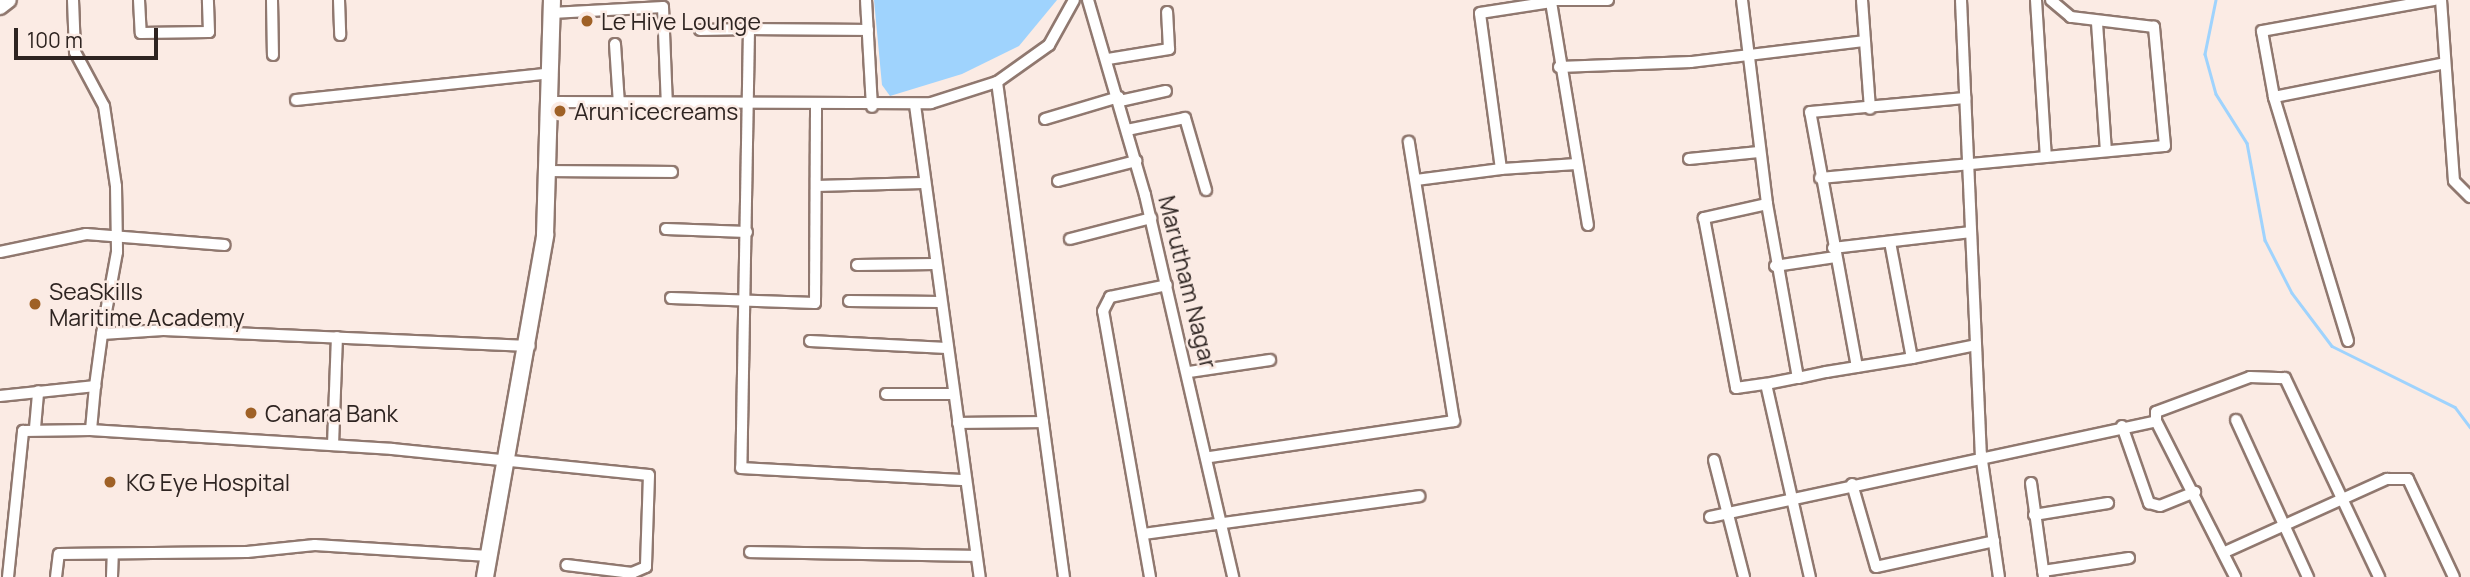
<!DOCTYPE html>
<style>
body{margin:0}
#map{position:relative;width:2470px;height:577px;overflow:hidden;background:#fbebe4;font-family:Manrope,sans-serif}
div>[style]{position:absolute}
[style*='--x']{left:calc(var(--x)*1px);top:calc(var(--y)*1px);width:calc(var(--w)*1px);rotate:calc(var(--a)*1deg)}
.water>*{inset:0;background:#9fd3fd}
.stream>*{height:2.5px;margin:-1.25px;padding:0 1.25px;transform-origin:1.25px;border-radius:1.25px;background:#9fd3fd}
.roads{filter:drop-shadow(2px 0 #90786f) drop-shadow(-2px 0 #90786f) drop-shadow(0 2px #90786f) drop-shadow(0 -2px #90786f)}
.minor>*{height:10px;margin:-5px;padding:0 5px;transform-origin:5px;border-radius:5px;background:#fff}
.tertiary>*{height:14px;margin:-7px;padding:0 7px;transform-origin:7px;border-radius:7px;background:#fff}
.secondary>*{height:16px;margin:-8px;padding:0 8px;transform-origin:8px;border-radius:8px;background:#fff}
.dots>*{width:19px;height:19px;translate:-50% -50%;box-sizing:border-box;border:4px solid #fbebe4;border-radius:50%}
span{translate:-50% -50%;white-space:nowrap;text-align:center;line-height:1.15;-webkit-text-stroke:5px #fbebe4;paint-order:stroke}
.poi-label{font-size:23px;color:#2e2421}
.left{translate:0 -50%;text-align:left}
.street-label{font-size:23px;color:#2e2421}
.scale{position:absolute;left:14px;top:28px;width:144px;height:32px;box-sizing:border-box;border:4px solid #2e2421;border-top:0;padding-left:9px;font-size:21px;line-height:24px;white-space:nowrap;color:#2e2421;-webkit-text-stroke:5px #fbebe4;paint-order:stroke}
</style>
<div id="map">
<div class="water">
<div style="clip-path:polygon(874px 0,1057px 0,1019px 46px,962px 74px,890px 96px,882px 85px)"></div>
</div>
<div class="stream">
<div style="--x:2216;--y:0;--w:55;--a:101.5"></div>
<div style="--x:2205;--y:54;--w:41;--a:74.6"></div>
<div style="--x:2216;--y:94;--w:58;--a:57.7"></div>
<div style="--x:2247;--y:143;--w:99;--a:79.5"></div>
<div style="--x:2265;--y:240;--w:59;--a:63"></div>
<div style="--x:2292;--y:293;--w:66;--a:53"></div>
<div style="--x:2332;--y:346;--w:137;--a:26.4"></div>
<div style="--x:2455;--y:407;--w:25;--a:53"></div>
</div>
<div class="roads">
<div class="minor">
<div style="--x:73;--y:0;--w:52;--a:87.8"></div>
<div style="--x:75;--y:52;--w:61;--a:61.8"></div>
<div style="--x:104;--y:106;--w:81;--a:81.5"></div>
<div style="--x:116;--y:186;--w:66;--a:89.1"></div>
<div style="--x:117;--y:252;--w:83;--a:100.4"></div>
<div style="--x:139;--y:0;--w:33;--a:87"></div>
<div style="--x:141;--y:33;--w:68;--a:-0.8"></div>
<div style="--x:209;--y:32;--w:32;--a:-92"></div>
<div style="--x:272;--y:0;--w:55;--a:89"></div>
<div style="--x:339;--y:0;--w:35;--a:88"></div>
<div style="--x:866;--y:0;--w:107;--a:86.8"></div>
<div style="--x:1088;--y:0;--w:203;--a:73.7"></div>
<div style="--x:1145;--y:195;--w:392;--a:77"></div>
<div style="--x:1551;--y:0;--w:57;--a:0"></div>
<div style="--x:1742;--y:0;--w:206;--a:83"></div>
<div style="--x:1862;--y:0;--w:109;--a:85.8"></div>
<div style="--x:1961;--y:0;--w:454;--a:87.5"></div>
<div style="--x:1981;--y:454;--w:124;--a:81.7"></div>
<div style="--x:2036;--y:0;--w:157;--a:86.4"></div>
<div style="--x:2441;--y:0;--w:181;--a:85.9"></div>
<div style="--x:2454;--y:181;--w:23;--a:45"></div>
<div style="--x:552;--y:13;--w:111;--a:-3.1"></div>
<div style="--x:663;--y:7;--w:98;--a:87.7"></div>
<div style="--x:2097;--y:23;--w:128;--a:86"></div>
<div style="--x:700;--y:30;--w:49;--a:-1.2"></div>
<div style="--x:868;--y:30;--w:119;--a:-179.5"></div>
<div style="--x:749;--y:29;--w:439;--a:91"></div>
<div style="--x:741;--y:468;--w:225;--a:3.1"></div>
<div style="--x:615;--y:44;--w:61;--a:86.2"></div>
<div style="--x:1108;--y:59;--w:62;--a:-9.3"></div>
<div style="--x:1169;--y:49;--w:37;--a:-93"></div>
<div style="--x:1559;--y:67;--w:132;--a:-2.2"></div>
<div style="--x:1691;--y:62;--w:175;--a:-6.9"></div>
<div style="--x:997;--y:82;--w:500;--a:82.3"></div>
<div style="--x:2274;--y:97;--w:174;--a:-11.2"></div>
<div style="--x:296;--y:100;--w:257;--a:-6"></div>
<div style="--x:1120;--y:101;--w:47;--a:-12.3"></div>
<div style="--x:553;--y:102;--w:378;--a:0.2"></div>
<div style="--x:931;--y:103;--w:69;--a:-17.7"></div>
<div style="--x:997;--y:82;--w:64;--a:-35.4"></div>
<div style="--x:1049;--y:45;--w:51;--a:-60.9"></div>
<div style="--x:915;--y:105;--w:476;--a:82.2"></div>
<div style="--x:1045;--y:119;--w:77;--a:-16.6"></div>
<div style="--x:1127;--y:130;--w:59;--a:-11.7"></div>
<div style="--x:1185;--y:118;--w:75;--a:73.7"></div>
<div style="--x:1689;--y:159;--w:70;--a:-5.7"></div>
<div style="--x:1575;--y:164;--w:74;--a:176.1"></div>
<div style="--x:1501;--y:169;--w:157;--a:-97.7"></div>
<div style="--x:1480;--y:13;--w:72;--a:-8.8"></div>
<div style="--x:1551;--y:2;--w:226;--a:80.6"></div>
<div style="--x:549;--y:171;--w:123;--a:0.5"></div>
<div style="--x:1820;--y:178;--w:346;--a:-5.3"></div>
<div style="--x:2165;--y:146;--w:120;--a:-95.3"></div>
<div style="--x:2154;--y:27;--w:84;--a:-173.1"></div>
<div style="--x:2071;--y:17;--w:26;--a:-140"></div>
<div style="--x:1416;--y:180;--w:86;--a:-7.4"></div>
<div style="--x:1058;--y:181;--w:81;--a:-14.4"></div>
<div style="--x:816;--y:186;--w:107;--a:-1.6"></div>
<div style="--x:666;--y:229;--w:81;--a:2.1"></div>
<div style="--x:1070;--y:239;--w:84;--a:-14.5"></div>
<div style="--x:1890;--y:242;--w:118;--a:79.3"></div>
<div style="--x:1833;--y:248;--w:139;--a:-6.6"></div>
<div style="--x:0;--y:252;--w:88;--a:-11.8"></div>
<div style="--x:86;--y:234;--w:139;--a:4.5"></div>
<div style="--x:857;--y:265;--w:78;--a:-0.7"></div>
<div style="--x:1775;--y:266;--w:61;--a:-8.5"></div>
<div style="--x:671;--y:298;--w:144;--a:2"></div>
<div style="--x:815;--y:303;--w:196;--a:-89.7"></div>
<div style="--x:849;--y:301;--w:91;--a:0.6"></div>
<div style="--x:810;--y:341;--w:137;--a:2.9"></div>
<div style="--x:2348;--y:341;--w:255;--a:-106.9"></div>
<div style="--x:2274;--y:97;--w:67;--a:-100.3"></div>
<div style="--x:2262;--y:31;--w:175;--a:-10.2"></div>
<div style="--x:1857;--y:367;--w:259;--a:-100.4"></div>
<div style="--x:1810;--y:112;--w:156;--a:-5.2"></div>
<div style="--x:1189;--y:372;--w:82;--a:-8.4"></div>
<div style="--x:1798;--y:378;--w:177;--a:-100.1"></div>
<div style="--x:1767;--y:204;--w:65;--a:167.5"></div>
<div style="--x:1704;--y:218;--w:173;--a:79.3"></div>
<div style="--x:1736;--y:388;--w:30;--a:-8"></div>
<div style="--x:1766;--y:384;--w:33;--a:-11"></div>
<div style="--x:1798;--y:378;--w:29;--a:-12"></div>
<div style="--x:1826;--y:372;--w:87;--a:-9.2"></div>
<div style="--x:1912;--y:358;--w:65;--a:-11.5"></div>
<div style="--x:1766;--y:384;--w:198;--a:77.2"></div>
<div style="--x:886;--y:394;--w:68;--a:0"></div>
<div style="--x:0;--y:396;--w:96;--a:-6"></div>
<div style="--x:95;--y:386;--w:52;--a:-82.3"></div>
<div style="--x:102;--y:334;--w:61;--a:-3.8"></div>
<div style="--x:163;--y:330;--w:367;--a:2.5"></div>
<div style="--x:2236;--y:420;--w:173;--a:65.4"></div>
<div style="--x:2156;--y:421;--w:9;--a:-90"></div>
<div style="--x:2156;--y:412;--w:100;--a:-20.4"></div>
<div style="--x:2250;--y:377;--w:35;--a:2"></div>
<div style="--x:2285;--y:378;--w:220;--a:64.7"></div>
<div style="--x:958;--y:423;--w:85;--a:-0.7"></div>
<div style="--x:2122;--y:426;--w:82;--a:70.7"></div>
<div style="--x:2149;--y:503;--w:11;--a:15"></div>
<div style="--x:2160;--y:506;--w:38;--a:-22"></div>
<div style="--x:35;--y:428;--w:37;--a:-85"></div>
<div style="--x:91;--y:430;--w:302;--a:3.6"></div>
<div style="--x:392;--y:449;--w:258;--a:5.8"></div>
<div style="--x:649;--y:475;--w:92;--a:91.9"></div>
<div style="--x:646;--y:567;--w:15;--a:157"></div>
<div style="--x:632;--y:573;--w:66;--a:-173.1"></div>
<div style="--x:333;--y:445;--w:108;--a:-87.9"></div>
<div style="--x:1210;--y:457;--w:247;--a:-8.4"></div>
<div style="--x:1454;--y:421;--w:283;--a:-99.2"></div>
<div style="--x:1714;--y:460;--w:121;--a:75.6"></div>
<div style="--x:2031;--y:483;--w:95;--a:82.1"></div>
<div style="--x:1852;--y:484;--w:86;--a:73.9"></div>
<div style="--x:1876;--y:567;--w:121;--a:-12.4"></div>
<div style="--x:2034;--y:515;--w:75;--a:-9.2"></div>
<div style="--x:1710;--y:517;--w:456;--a:-12.1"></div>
<div style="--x:2156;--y:421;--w:175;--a:63.1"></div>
<div style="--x:1143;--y:534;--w:279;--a:-7.8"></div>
<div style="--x:750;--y:552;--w:226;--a:1"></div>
<div style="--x:2225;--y:552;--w:178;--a:-24.3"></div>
<div style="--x:2387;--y:479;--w:21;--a:0"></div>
<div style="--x:2408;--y:479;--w:108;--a:64.9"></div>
<div style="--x:2043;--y:571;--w:87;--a:-8.6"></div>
<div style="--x:8;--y:577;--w:147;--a:-84.1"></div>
<div style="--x:23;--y:431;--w:68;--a:-0.8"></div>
<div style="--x:91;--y:430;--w:44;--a:-84.8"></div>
<div style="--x:56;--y:577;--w:23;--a:-83"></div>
<div style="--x:59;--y:554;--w:188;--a:-0.6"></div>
<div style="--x:247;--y:552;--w:68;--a:-5.9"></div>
<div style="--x:315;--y:545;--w:174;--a:3.6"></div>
<div style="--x:112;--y:577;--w:23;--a:-88"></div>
<div style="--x:1150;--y:577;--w:270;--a:-100"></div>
<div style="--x:1103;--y:311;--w:16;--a:-63"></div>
<div style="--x:1110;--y:297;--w:58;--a:-11.9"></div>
</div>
<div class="tertiary">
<div style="--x:0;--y:7;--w:11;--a:-38"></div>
</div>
<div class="secondary">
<div style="--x:485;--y:577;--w:347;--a:-80"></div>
<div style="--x:545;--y:235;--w:235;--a:-88.3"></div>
</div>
</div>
<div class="dots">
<div style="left:587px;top:21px;background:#9f6126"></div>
<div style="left:560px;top:111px;background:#9f6126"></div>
<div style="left:35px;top:304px;background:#9f6126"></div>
<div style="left:251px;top:413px;background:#9f6126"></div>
<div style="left:110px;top:482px;background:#9f6126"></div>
</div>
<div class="poi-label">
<span class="left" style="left:601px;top:21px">Le Hive Lounge</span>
<span class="left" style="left:574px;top:111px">Arun icecreams</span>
<span class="left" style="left:49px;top:304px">SeaSkills<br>Maritime Academy</span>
<span class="left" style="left:265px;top:413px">Canara Bank</span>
<span class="left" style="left:126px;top:482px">KG Eye Hospital</span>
</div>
<div class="street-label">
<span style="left:1188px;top:282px;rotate:76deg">Marutham Nagar</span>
</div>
<div class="scale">100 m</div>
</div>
